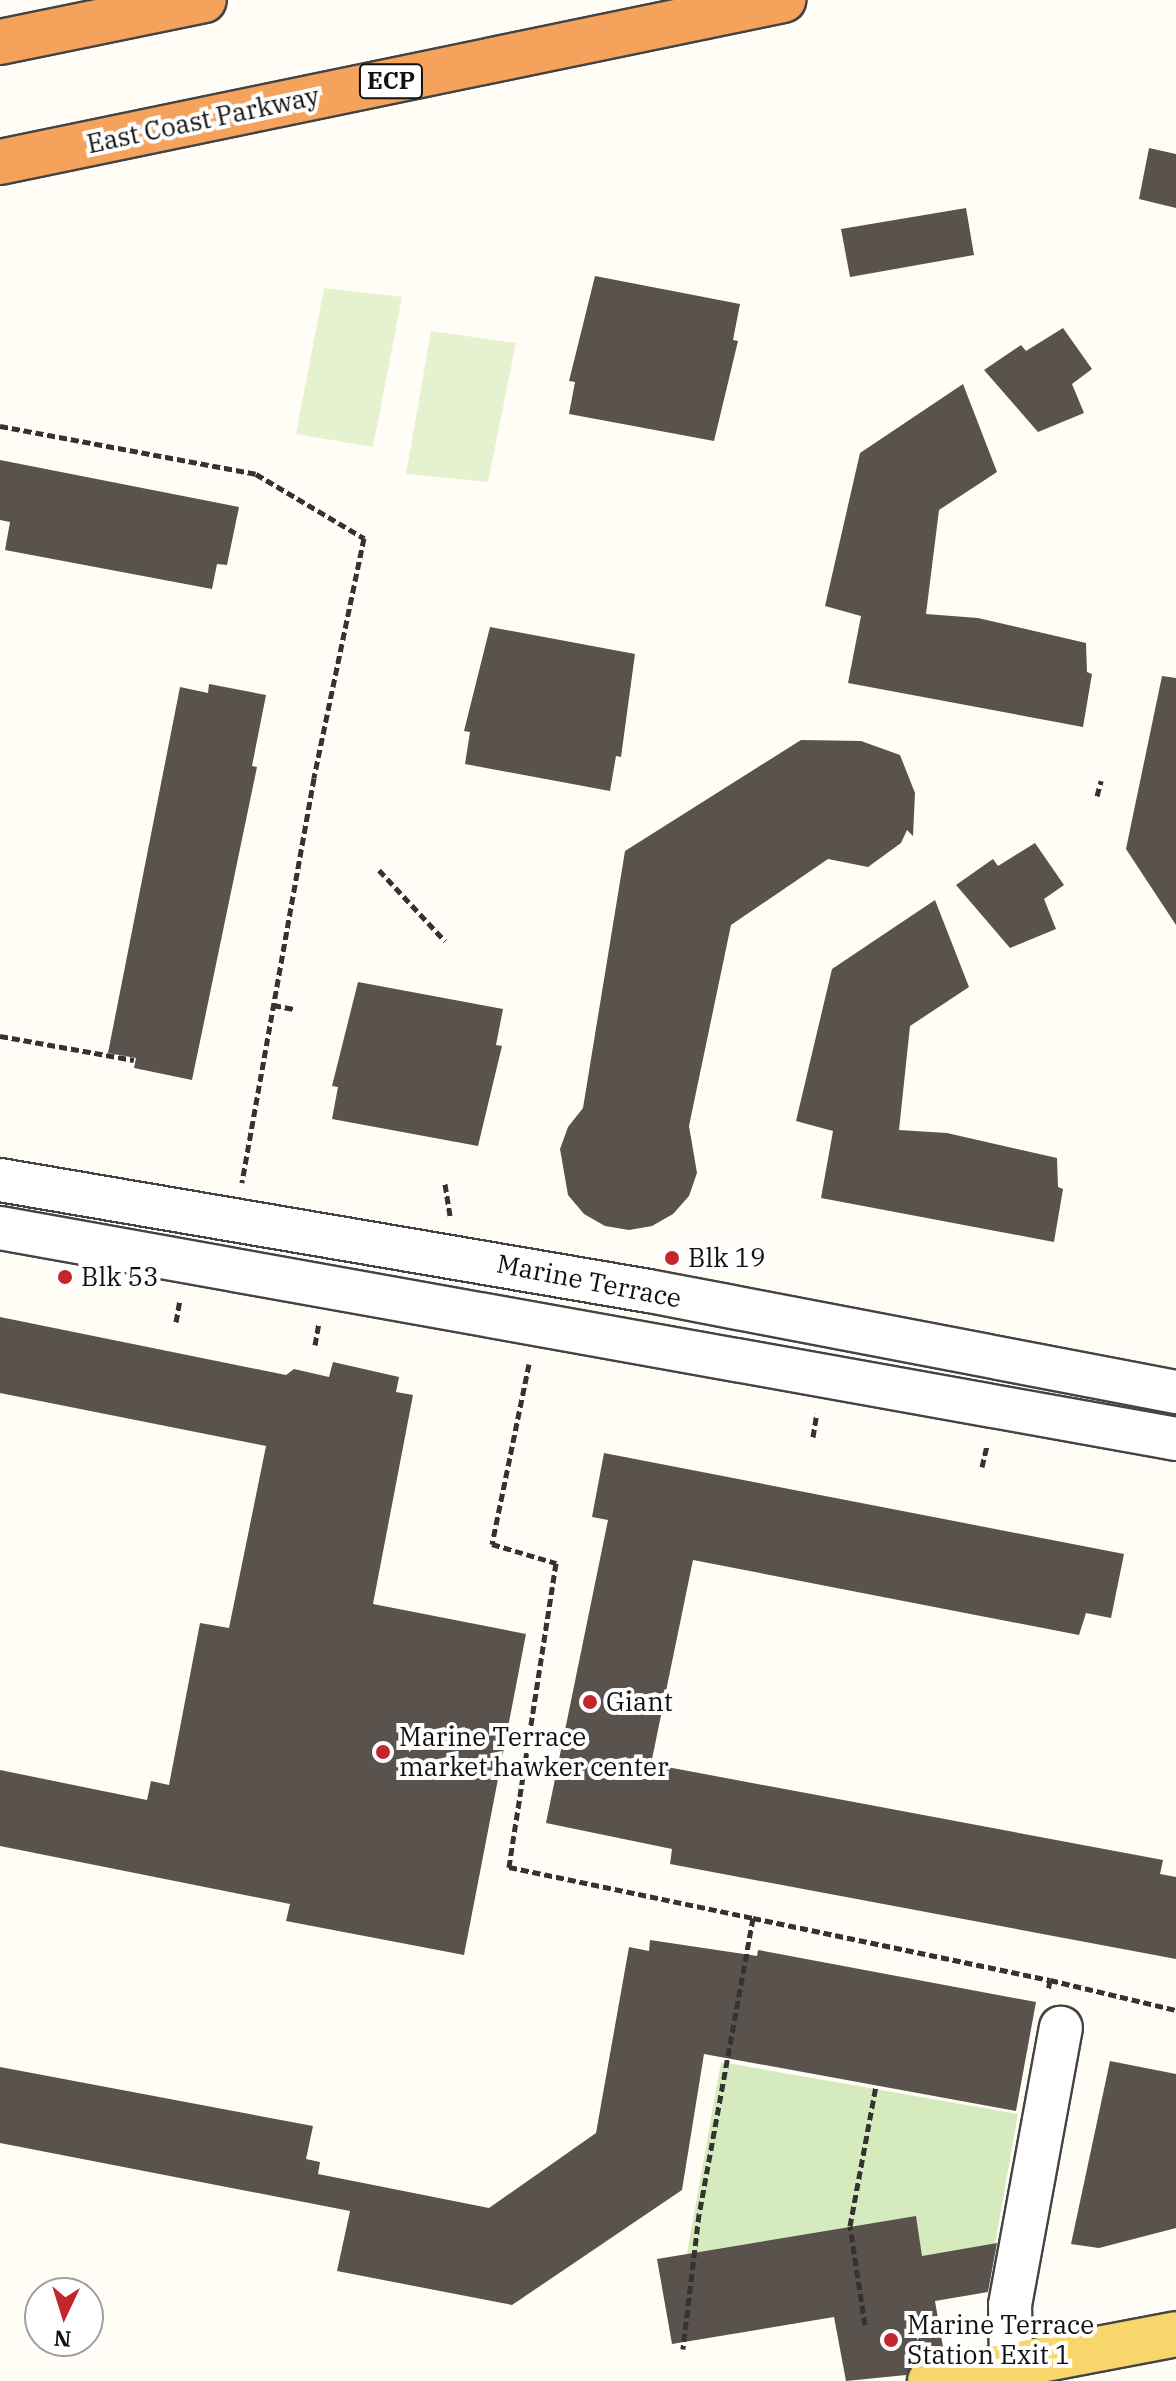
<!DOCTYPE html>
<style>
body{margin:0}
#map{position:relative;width:1176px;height:2381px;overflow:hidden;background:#fffdf5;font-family:"IBM Plex Serif",serif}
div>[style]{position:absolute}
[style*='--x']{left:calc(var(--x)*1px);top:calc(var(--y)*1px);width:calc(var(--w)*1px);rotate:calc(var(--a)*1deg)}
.green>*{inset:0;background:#d5ebbd}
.pitch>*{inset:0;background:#e6f2cf}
.building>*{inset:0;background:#5a524d}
.path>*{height:5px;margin-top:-2.5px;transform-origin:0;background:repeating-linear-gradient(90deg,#333 0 8px,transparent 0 12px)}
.roads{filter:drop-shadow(2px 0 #444) drop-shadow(-2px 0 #444) drop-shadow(0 2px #444) drop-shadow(0 -2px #444)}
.minor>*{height:42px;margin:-21px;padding:0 21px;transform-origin:21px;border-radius:21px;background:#fff}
.major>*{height:44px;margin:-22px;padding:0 22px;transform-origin:22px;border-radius:22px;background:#f9d66b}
.highway>*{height:44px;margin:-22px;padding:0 22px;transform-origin:22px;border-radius:22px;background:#f5a25d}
.dots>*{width:22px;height:22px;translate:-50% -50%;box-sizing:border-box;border:4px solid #fff;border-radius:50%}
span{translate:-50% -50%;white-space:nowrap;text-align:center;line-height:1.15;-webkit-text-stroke:8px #fff;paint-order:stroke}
.shield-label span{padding:2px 6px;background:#fff;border:2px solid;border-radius:6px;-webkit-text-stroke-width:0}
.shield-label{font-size:24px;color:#111;font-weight:700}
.street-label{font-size:26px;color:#111}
.poi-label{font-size:26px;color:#111}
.left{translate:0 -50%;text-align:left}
.north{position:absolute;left:24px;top:2277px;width:80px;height:80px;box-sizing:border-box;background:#fff;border:2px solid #a0a0a0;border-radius:50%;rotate:184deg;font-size:22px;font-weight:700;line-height:32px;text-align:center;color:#111}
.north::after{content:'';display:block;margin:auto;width:28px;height:36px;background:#c4262e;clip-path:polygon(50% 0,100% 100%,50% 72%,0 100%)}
</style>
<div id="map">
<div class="green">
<div style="clip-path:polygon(721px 2062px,1018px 2114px,995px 2244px,922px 2256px,687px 2254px)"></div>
</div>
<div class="pitch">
<div style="clip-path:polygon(324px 288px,402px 297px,373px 447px,296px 434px)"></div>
<div style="clip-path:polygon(431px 331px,516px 343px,488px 482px,406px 474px)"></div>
</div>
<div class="building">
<div style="clip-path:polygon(1149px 148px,1176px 154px,1176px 208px,1139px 199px)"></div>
<div style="clip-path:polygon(966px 208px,974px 255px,850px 277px,841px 229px)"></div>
<div style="clip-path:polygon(595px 276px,740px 304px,733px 340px,738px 341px,714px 441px,569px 414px,575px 382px,569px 381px)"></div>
<div style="clip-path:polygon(1063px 328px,1092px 369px,1072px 384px,1084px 413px,1038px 432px,984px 370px,1021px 345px,1026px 351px)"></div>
<div style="clip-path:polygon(963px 384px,997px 472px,939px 510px,926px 614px,978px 618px,1086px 643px,1087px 672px,1092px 674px,1083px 727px,848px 683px,861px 616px,825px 606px,860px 453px)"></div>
<div style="clip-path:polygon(0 460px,239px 507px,227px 565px,217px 564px,212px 589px,5px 550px,10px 522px,0 520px)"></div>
<div style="clip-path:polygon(490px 627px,635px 654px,621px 757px,616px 756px,610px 791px,465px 764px,470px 732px,464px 731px)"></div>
<div style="clip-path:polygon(1162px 676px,1176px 678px,1176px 925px,1126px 849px)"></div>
<div style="clip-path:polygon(209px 684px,266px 695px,252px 766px,257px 767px,192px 1080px,134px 1068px,136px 1058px,108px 1053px,180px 687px,208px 693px)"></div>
<div style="clip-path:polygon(801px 740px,861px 741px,900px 755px,915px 793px,913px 836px,907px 830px,901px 843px,868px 867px,828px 859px,731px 925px,689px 1126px,697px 1173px,689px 1196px,673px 1214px,652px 1226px,629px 1230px,605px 1226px,584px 1214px,568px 1195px,560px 1149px,568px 1127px,583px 1108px,625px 851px)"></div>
<div style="clip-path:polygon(1035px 843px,1064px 885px,1044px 899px,1056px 929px,1010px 948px,956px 885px,993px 859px,998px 866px)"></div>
<div style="clip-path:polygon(935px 900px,969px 987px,910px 1026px,899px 1130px,947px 1133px,1057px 1158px,1058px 1187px,1063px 1189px,1054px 1242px,821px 1198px,833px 1131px,796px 1121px,832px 969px)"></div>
<div style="clip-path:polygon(358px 982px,503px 1009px,496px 1045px,502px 1046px,478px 1146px,332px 1119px,338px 1087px,332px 1086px)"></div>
<div style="clip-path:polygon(0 1317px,286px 1375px,294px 1369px,329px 1377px,333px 1362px,399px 1377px,396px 1392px,413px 1395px,373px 1604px,526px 1634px,464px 1955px,286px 1921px,290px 1904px,0 1846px,0 1770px,147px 1800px,151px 1781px,169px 1785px,200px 1623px,229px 1628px,266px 1446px,0 1393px)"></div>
<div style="clip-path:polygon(604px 1453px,1124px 1554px,1111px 1618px,1086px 1613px,1079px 1635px,693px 1560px,651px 1764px,1163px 1860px,1160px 1874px,1176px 1877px,1176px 1959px,670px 1864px,672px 1849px,546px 1823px,608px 1520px,592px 1517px)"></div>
<div style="clip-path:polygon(650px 1940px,757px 1956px,758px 1950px,1036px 2002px,1016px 2111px,704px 2054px,682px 2190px,512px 2305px,337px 2271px,350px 2211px,0 2143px,0 2067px,313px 2126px,306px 2159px,320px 2162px,318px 2174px,489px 2208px,596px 2133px,629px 1947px,649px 1951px)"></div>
<div style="clip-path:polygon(1110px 2061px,1176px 2074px,1176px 2228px,1099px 2248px,1071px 2244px)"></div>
<div style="clip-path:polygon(916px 2216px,922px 2256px,997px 2243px,988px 2292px,935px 2301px,944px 2353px,914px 2362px,906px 2375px,846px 2381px,834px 2317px,672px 2344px,657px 2259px)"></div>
</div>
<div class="path">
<div style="--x:0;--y:426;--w:260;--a:10.6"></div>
<div style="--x:256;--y:474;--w:126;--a:30.7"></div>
<div style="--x:364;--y:538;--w:245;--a:101.8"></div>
<div style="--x:314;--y:778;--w:411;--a:100.1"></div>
<div style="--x:1097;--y:796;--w:16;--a:-75"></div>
<div style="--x:379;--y:870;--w:97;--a:47.1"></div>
<div style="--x:273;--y:1005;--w:21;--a:11"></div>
<div style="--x:0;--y:1036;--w:136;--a:10.2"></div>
<div style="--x:445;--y:1184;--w:32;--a:81"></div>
<div style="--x:176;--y:1322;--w:23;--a:-80"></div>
<div style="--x:315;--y:1345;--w:22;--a:-80"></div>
<div style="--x:529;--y:1364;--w:184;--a:101.6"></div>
<div style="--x:492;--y:1544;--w:67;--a:16.5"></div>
<div style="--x:556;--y:1563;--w:308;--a:98.8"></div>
<div style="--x:509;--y:1867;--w:249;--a:11.8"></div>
<div style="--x:753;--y:1918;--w:301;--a:100.3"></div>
<div style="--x:699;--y:2214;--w:136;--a:96.8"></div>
<div style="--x:813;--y:1437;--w:24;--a:-81"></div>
<div style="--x:982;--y:1467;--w:23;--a:-77"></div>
<div style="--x:753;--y:1918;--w:303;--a:11.8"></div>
<div style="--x:1050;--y:1980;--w:11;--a:100"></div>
<div style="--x:1050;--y:1980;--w:130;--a:13.4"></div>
<div style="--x:865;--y:2325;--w:100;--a:-98.6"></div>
<div style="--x:850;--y:2226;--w:142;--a:-79.5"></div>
</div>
<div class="roads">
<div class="minor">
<div style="--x:0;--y:1180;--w:658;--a:9.71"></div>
<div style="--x:649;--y:1291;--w:537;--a:10.85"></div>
<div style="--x:0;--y:1228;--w:1195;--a:10.17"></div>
<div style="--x:1011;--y:2366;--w:61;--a:-90.9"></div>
<div style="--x:1010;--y:2305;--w:282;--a:-79.6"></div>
</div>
<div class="major">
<div style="--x:930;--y:2381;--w:250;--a:-10.8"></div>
</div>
<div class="highway">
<div style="--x:0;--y:42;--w:208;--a:-11.6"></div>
<div style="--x:0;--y:162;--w:800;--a:-11.69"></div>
</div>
</div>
<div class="dots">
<div style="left:672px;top:1258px;background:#c4262e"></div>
<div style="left:65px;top:1277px;background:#c4262e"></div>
<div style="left:590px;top:1702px;background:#c4262e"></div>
<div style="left:383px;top:1752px;background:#c4262e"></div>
<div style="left:891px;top:2340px;background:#c4262e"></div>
</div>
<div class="shield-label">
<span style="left:391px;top:81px">ECP</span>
</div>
<div class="street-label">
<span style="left:203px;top:120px;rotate:-12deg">East Coast Parkway</span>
<span style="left:589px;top:1281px;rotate:11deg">Marine Terrace</span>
</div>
<div class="poi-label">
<span class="left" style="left:688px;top:1258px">Blk 19</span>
<span class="left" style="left:81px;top:1277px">Blk 53</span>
<span class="left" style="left:606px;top:1702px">Giant</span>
<span class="left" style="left:399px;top:1752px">Marine Terrace<br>market hawker center</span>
<span class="left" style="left:907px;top:2340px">Marine Terrace<br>Station Exit 1</span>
</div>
<div class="north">N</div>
</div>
